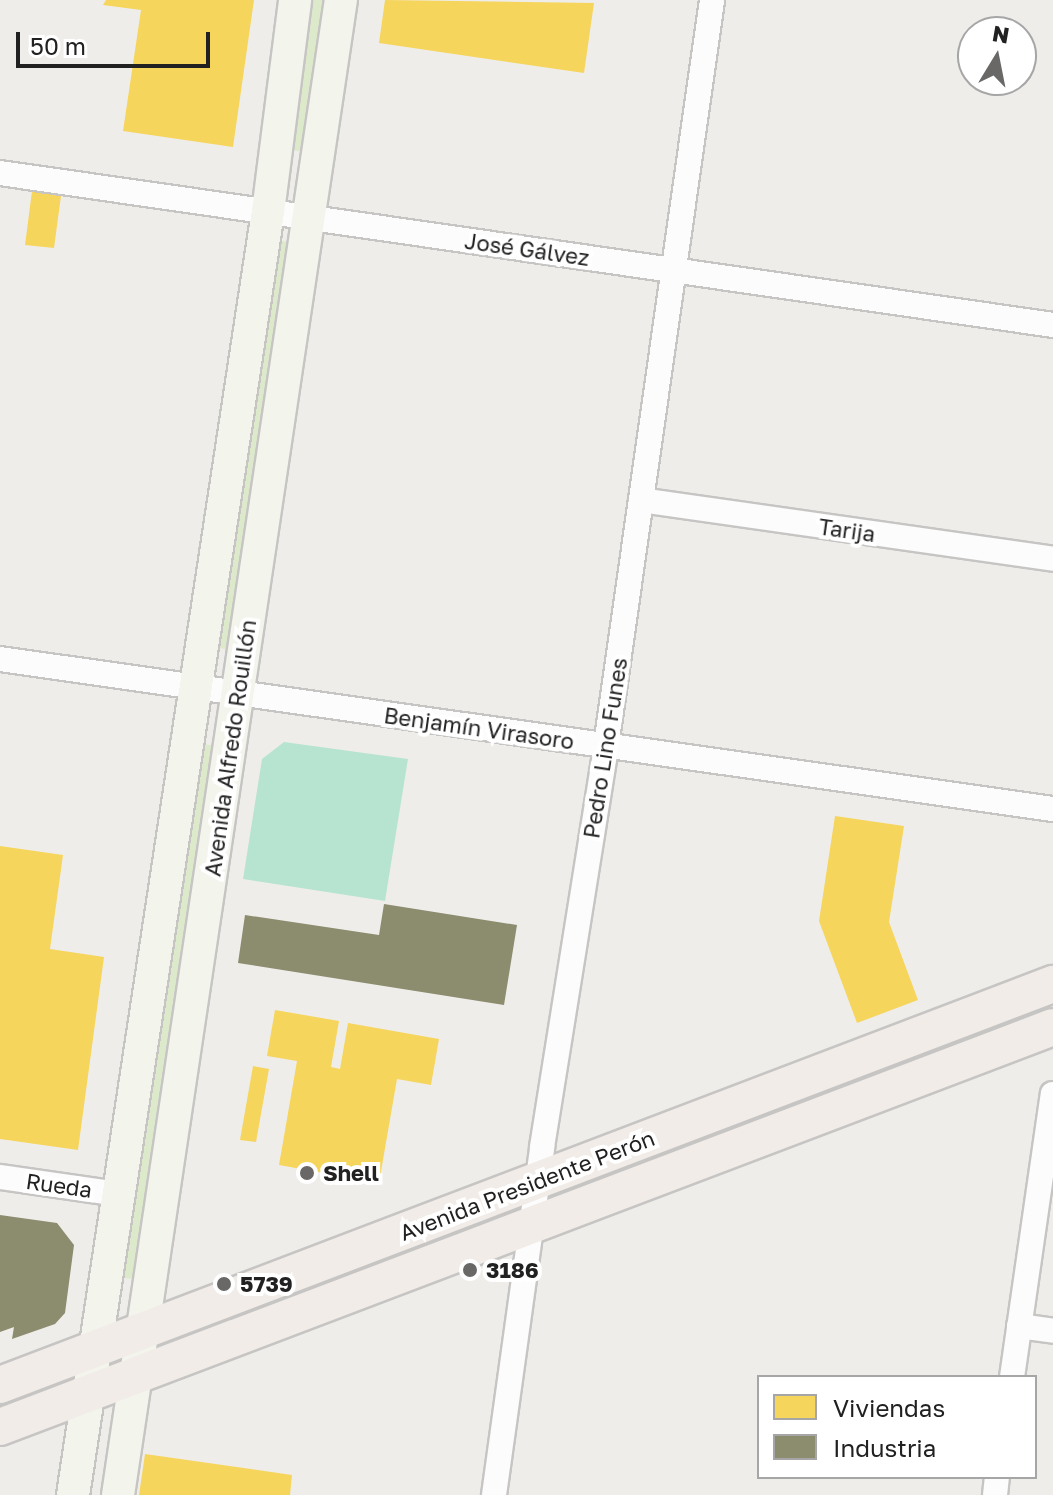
<!DOCTYPE html>
<meta charset="utf-8">
<style>
body{margin:0}
#map{position:relative;width:1053px;height:1495px;overflow:hidden;background:#efedea;font-family:"Golos Text",sans-serif}
div>[style]{position:absolute}
[style*='--x']{left:calc(var(--x)*1px);top:calc(var(--y)*1px);width:calc(var(--w)*1px);rotate:calc(var(--a)*1deg)}
.grass>*{inset:0;background:#dceacb}
.pitch>*{inset:0;background:#b7e4d0}
.homes>*{inset:0;background:#f6d55c}
.industry>*{inset:0;background:#8c8c6e}
.roads{filter:drop-shadow(2px 0 #c6c5c4) drop-shadow(-2px 0 #c6c5c4) drop-shadow(0 2px #c6c5c4) drop-shadow(0 -2px #c6c5c4)}
.street>*{height:24px;margin:-12px;padding:0 12px;transform-origin:12px;border-radius:12px;background:#fdfcfc}
.secondary>*{height:32px;margin:-16px;padding:0 16px;transform-origin:16px;border-radius:16px;background:#f3f4ec}
.primary>*{height:36px;margin:-18px;padding:0 18px;transform-origin:18px;border-radius:18px;background:#f1ece7}
.dots>*{width:22px;height:22px;translate:-50% -50%;box-sizing:border-box;border:4px solid #fff;border-radius:50%}
span{translate:-50% -50%;white-space:nowrap;text-align:center;line-height:1.15;-webkit-text-stroke:8px #fff;paint-order:stroke}
.street-label{font-size:22px;color:#212121}
.poi-label{font-size:22px;color:#212121;font-weight:700}
.left{translate:0 -50%;text-align:left}
.legend{position:absolute;left:757px;top:1375px;width:280px;height:104px;box-sizing:border-box;background:#fff;border:2px solid #a6a6a6;margin:0;padding:10px 14px;list-style:none;font-size:24px;color:#212121}
.legend li{display:flex;align-items:center;gap:16px;height:40px}
.legend b{width:40px;border:2px solid #a6a6a6}
.north{position:absolute;left:957px;top:16px;width:80px;height:80px;box-sizing:border-box;background:#fff;border:2px solid #a6a6a6;border-radius:50%;rotate:10deg;font-size:22px;font-weight:700;line-height:32px;text-align:center;color:#212121}
.north::after{content:'';display:block;margin:auto;width:28px;height:36px;background:#696867;clip-path:polygon(50% 0,100% 100%,50% 72%,0 100%)}
.scale{position:absolute;left:16px;top:32px;width:194px;height:36px;box-sizing:border-box;border:4px solid #212121;border-top:0;padding-left:10px;font-size:24px;line-height:28px;white-space:nowrap;color:#212121;-webkit-text-stroke:6px #fff;paint-order:stroke}
</style>
<div id="map">
<div class="grass">
<div style="clip-path:polygon(309px 0,325px 0,303px 152px,287px 149px)"></div>
<div style="clip-path:polygon(273px 240px,289px 242px,230px 650px,214px 647px)"></div>
<div style="clip-path:polygon(201px 744px,217px 746px,140px 1280px,124px 1278px)"></div>
</div>
<div class="pitch">
<div style="clip-path:polygon(284px 742px,408px 759px,385px 901px,243px 879px,262px 759px)"></div>
</div>
<div class="homes">
<div style="clip-path:polygon(106px 0,254px 0,233px 147px,123px 131px,141px 10px,103px 5px)"></div>
<div style="clip-path:polygon(385px 0,594px 3px,584px 73px,379px 43px)"></div>
<div style="clip-path:polygon(32px 191px,61px 196px,54px 248px,25px 245px)"></div>
<div style="clip-path:polygon(835px 816px,904px 826px,889px 922px,918px 1000px,857px 1023px,819px 921px)"></div>
<div style="clip-path:polygon(0 846px,63px 855px,50px 949px,104px 957px,78px 1150px,0 1139px)"></div>
<div style="clip-path:polygon(275px 1010px,339px 1021px,331px 1067px,340px 1069px,348px 1023px,439px 1039px,431px 1085px,397px 1079px,379px 1183px,279px 1165px,297px 1061px,267px 1056px)"></div>
<div style="clip-path:polygon(253px 1066px,269px 1069px,256px 1142px,240px 1140px)"></div>
<div style="clip-path:polygon(145px 1454px,292px 1475px,290px 1495px,139px 1495px)"></div>
</div>
<div class="industry">
<div style="clip-path:polygon(384px 904px,517px 925px,504px 1005px,238px 963px,245px 915px,379px 935px)"></div>
<div style="clip-path:polygon(0 1215px,57px 1223px,74px 1245px,65px 1313px,55px 1324px,12px 1339px,14px 1327px,0 1332px)"></div>
</div>
<div class="roads">
<div class="street">
<div style="--x:0;--y:173;--w:1064;--a:8.21"></div>
<div style="--x:641;--y:500;--w:416;--a:8.1"></div>
<div style="--x:0;--y:659;--w:1064;--a:8.11"></div>
<div style="--x:0;--y:1177;--w:119;--a:8.2"></div>
<div style="--x:1019;--y:1326;--w:34;--a:8"></div>
<div style="--x:1012;--y:1377;--w:286;--a:-81.8"></div>
<div style="--x:494;--y:1495;--w:351;--a:-82.1"></div>
<div style="--x:542;--y:1147;--w:406;--a:-80.9"></div>
<div style="--x:606;--y:746;--w:753;--a:-81.91"></div>
<div style="--x:995;--y:1495;--w:18;--a:-84"></div>
</div>
<div class="secondary">
<div style="--x:73;--y:1495;--w:1298;--a:-81.36"></div>
<div style="--x:268;--y:212;--w:214;--a:-82.7"></div>
<div style="--x:118;--y:1495;--w:1512;--a:-81.52"></div>
</div>
<div class="primary">
<div style="--x:0;--y:1385;--w:1127;--a:-20.85"></div>
<div style="--x:0;--y:1427;--w:1126;--a:-20.8"></div>
</div>
</div>
<div class="dots">
<div style="left:307px;top:1173px;background:#696867"></div>
<div style="left:470px;top:1270px;background:#696867"></div>
<div style="left:224px;top:1284px;background:#696867"></div>
</div>
<div class="street-label">
<span style="left:527px;top:249px;rotate:8deg">José Gálvez</span>
<span style="left:847px;top:530px;rotate:8deg">Tarija</span>
<span style="left:479px;top:728px;rotate:8deg">Benjamín Virasoro</span>
<span style="left:230px;top:748px;rotate:-82deg">Avenida Alfredo Rouillón</span>
<span style="left:605px;top:748px;rotate:-81deg">Pedro Lino Funes</span>
<span style="left:59px;top:1185px;rotate:8deg">Rueda</span>
<span style="left:527px;top:1185px;rotate:-21deg">Avenida Presidente Perón</span>
</div>
<div class="poi-label">
<span class="left" style="left:323px;top:1173px">Shell</span>
<span class="left" style="left:486px;top:1270px">3186</span>
<span class="left" style="left:240px;top:1284px">5739</span>
</div>
<ul class="legend">
<li><b style="height:22px;background:#f6d55c"></b>Viviendas</li>
<li><b style="height:22px;background:#8c8c6e"></b>Industria</li>
</ul>
<div class="north">N</div>
<div class="scale">50 m</div>
</div>
